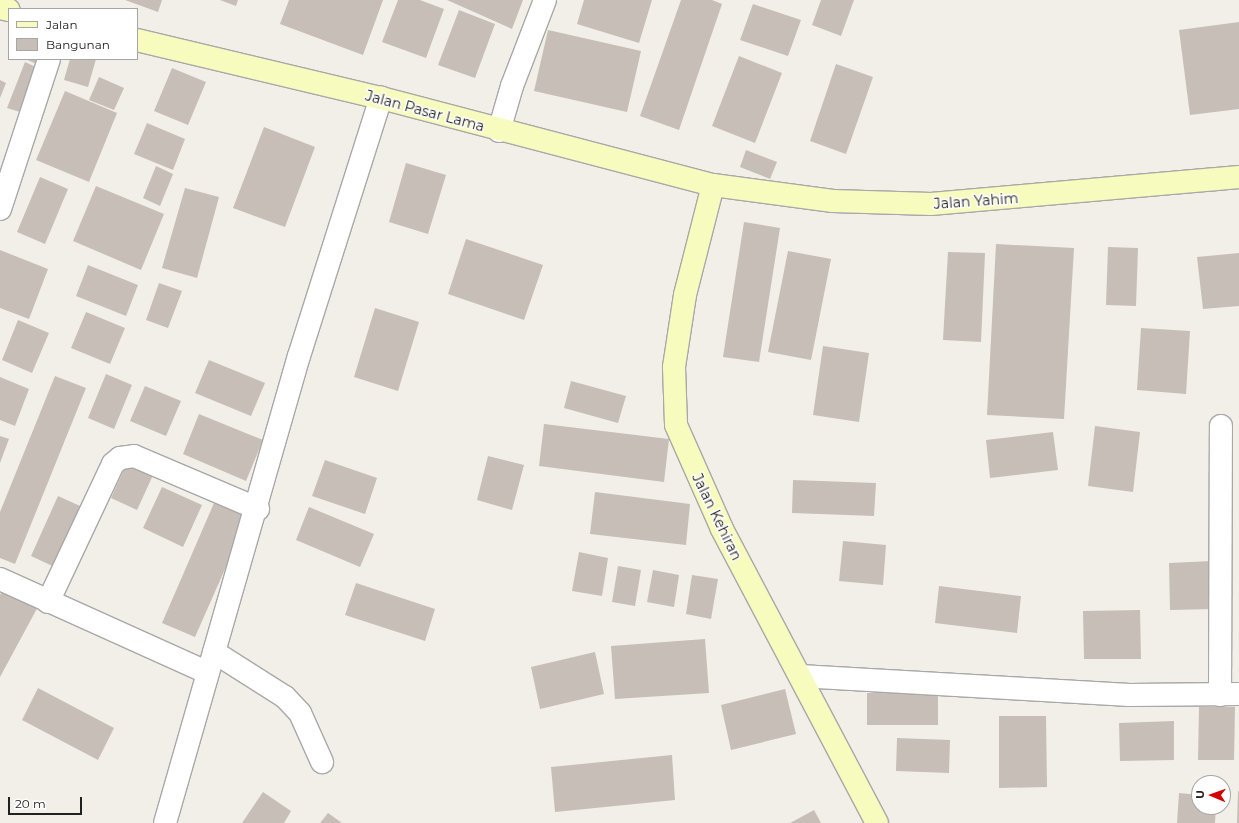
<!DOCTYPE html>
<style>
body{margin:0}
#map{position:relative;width:1239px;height:823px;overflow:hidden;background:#f2efe8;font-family:Montserrat,sans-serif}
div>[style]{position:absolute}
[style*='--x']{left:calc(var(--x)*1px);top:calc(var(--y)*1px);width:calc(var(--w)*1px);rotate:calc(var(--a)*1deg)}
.building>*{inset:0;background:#c7beb7}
.roads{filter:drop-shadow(1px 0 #a8a8a8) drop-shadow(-1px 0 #a8a8a8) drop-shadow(0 1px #a8a8a8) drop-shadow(0 -1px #a8a8a8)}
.street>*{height:22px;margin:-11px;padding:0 11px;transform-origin:11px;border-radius:11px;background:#fff}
.secondary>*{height:22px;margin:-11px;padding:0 11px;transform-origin:11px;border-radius:11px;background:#f7fbbd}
span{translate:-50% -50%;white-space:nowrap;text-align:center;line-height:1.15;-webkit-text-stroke:3px #fff;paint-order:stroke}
.street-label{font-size:14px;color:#212121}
.legend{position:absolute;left:8px;top:8px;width:130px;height:52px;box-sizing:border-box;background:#fff;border:1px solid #a6a6a6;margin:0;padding:5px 7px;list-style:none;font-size:12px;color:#212121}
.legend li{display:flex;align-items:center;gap:8px;height:20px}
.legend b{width:20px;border:1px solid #a6a6a6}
.north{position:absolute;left:1191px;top:775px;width:40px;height:40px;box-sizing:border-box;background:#fff;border:1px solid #a6a6a6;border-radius:50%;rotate:272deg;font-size:11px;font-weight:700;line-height:16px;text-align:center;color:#212121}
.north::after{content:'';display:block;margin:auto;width:14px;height:18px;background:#d30300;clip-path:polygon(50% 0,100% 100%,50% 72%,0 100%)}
.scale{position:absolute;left:8px;top:797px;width:74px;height:18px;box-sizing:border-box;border:2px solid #212121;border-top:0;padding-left:5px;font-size:12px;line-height:14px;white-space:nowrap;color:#212121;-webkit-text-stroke:3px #fff;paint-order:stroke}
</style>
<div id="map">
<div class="building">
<div style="clip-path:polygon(125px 0,162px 0,158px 12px)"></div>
<div style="clip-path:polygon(220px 0,238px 0,236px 6px)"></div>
<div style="clip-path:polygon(289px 0,383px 0,363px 55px,280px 24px)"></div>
<div style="clip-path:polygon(398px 0,420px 0,444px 9px,426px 58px,382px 42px)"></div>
<div style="clip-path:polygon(447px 0,523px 0,512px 29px)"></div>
<div style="clip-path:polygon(584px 0,652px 0,639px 43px,577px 24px)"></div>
<div style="clip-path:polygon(681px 0,712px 0,722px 4px,679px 130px,640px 116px)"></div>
<div style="clip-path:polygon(821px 0,854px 0,841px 36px,812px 25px)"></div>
<div style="clip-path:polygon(753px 4px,801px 20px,788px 56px,740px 40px)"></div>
<div style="clip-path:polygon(459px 10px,495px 24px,475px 78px,438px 65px)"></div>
<div style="clip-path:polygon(1239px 22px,1239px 109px,1190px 115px,1179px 30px)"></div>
<div style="clip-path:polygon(548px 30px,641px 51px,627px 112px,534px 91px)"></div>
<div style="clip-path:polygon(739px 56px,782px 73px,755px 143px,712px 126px)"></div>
<div style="clip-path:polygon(25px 59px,42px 59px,39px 65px)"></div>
<div style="clip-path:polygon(70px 59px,96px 59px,88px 87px,64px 80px)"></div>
<div style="clip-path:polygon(25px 62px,40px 69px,23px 113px,7px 108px)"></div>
<div style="clip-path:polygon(836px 64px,873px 77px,846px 154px,810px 141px)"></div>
<div style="clip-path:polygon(172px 68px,206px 82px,188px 125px,154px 111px)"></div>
<div style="clip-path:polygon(99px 77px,124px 88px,114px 110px,89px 100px)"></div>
<div style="clip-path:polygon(0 80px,6px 83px,0 98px)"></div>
<div style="clip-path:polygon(65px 91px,117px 113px,89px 182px,36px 160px)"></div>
<div style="clip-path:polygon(147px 123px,185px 139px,173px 170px,134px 154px)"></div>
<div style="clip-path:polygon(264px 127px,315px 147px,285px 227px,233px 208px)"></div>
<div style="clip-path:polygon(746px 150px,777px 162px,770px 179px,740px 167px)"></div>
<div style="clip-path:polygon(406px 163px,446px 175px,428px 234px,389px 222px)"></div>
<div style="clip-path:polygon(156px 166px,173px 174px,160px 206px,143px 198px)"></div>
<div style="clip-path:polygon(40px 177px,68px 189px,45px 244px,17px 232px)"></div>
<div style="clip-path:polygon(96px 186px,164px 214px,141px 270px,73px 241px)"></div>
<div style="clip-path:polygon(185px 188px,219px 197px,197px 278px,162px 268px)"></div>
<div style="clip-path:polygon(744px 222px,780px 228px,759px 362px,723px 357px)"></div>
<div style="clip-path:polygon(466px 239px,543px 265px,524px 320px,448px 294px)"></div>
<div style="clip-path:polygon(996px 244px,1074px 248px,1064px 419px,987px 415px)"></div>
<div style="clip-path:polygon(1108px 247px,1138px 248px,1136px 306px,1106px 305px)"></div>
<div style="clip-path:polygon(0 250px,48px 269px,29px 319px,0 308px)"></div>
<div style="clip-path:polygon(788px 251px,831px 259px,811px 360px,768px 352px)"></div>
<div style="clip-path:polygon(948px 252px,985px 253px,981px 342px,943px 340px)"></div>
<div style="clip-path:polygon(1239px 253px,1239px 306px,1203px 309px,1197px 257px)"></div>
<div style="clip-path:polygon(88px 265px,138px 285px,126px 316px,76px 296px)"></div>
<div style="clip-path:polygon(159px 283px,182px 291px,168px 328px,146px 320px)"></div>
<div style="clip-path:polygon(375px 308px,419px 322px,398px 391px,354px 377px)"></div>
<div style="clip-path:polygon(86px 312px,125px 328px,110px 364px,71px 348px)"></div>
<div style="clip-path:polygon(18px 320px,49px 333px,32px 373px,2px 360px)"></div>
<div style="clip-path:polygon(1141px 328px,1190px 331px,1186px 394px,1137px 390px)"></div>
<div style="clip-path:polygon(823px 346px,869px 353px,859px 422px,813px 415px)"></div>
<div style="clip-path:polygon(209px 360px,265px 383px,251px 416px,195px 393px)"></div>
<div style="clip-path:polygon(106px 374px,132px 385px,114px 429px,88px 418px)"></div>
<div style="clip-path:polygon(55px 376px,86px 388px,15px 564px,0 558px,0 512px)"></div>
<div style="clip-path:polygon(0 377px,29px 389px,15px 426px,0 420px)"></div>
<div style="clip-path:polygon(571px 381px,626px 396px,618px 423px,564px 408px)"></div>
<div style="clip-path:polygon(145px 386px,181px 401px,166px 436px,130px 421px)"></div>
<div style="clip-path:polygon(199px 414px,263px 440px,246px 481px,183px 454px)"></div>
<div style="clip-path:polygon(544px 424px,669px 439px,664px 482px,539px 466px)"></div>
<div style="clip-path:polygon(1095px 426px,1140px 432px,1133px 492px,1088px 486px)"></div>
<div style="clip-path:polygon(1053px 432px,1058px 470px,990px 478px,986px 440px)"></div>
<div style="clip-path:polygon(0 436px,9px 439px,0 463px)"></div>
<div style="clip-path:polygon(488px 456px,524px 465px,512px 510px,477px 500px)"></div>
<div style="clip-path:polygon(325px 460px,377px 478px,365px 514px,312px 496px)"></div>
<div style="clip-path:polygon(128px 461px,154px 473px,137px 510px,111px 498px)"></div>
<div style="clip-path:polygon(793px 480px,876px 483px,874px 516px,792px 513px)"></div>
<div style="clip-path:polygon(162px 487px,202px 505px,183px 547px,143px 528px)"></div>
<div style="clip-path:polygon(595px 492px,690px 504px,686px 545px,590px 534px)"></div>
<div style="clip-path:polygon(58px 496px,89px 510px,61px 570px,31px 556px)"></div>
<div style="clip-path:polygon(214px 503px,248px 517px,195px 637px,162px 623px)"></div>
<div style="clip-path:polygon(309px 507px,374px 534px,360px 567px,296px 540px)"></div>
<div style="clip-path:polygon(843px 541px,886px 545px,883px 585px,839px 581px)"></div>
<div style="clip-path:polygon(579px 552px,608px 558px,602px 596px,572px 591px)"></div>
<div style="clip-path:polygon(1212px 561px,1214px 609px,1170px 610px,1169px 563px)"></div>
<div style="clip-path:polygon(618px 566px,641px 570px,635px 606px,612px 602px)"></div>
<div style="clip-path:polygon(653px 570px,679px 575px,674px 607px,647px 602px)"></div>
<div style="clip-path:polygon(692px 575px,718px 579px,711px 619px,686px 614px)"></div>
<div style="clip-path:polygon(356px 583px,435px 609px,425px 641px,345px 615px)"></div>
<div style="clip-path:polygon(6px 584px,40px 603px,0 677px,0 595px)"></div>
<div style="clip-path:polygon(939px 586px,1021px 596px,1017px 633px,935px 623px)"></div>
<div style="clip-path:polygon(1140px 610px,1141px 659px,1084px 659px,1083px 611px)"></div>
<div style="clip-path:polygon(705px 639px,709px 693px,615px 699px,611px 646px)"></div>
<div style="clip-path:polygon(595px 652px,604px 694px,540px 709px,531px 667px)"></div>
<div style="clip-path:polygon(38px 688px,114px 728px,98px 760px,22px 720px)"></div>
<div style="clip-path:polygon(785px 689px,796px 734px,731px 750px,721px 705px)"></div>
<div style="clip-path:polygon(867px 693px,938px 693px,938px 725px,867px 725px)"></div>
<div style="clip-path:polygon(1199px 707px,1235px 707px,1234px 760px,1198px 760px)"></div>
<div style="clip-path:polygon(999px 716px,1046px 716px,1047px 787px,999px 788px)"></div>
<div style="clip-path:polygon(1174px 721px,1174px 760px,1120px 761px,1119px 723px)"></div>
<div style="clip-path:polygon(897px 738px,950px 740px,949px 773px,896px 771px)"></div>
<div style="clip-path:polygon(672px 755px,675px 800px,555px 812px,551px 767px)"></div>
<div style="clip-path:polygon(1238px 791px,1239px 791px,1239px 823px,1237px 823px)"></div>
<div style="clip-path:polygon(263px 792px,291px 811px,284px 823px,242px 823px)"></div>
<div style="clip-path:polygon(1179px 793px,1199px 795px,1199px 807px,1216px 807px,1215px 823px,1177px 823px)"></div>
<div style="clip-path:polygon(814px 810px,821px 823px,790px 823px)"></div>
<div style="clip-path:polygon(328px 813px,342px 823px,320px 823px)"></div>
</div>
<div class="roads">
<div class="street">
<div style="--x:499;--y:131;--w:47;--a:-73.9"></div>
<div style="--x:512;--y:86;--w:92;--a:-69"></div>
<div style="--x:0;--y:209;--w:158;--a:-71.9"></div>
<div style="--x:0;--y:579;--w:228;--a:24.3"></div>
<div style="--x:48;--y:602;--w:153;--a:-64.8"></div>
<div style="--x:113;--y:464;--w:9;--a:-41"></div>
<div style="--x:120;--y:458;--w:14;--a:-8"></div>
<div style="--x:134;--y:456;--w:135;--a:23.1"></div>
<div style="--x:214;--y:652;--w:84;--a:32.4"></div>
<div style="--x:285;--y:697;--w:22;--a:47"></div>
<div style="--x:300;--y:713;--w:54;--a:65.8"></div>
<div style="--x:800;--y:676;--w:330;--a:3.3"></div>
<div style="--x:1129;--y:695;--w:110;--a:-0.5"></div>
<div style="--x:1220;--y:695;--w:269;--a:-89.8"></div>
<div style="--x:165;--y:823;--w:486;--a:-74"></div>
<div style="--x:299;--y:356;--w:271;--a:-72.4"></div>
</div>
<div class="secondary">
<div style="--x:0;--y:8;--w:9;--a:13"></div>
<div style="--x:137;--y:40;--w:251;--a:13.4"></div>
<div style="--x:381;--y:98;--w:343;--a:14.7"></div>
<div style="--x:713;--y:185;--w:121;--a:7.6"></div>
<div style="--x:833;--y:201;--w:98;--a:1.8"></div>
<div style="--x:931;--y:204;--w:309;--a:-5"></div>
<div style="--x:713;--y:185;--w:114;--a:104.3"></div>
<div style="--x:685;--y:295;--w:73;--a:98.7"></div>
<div style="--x:674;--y:367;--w:58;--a:88"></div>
<div style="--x:676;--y:425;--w:114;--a:66.1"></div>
<div style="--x:722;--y:529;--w:332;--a:62.2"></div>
</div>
</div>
<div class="street-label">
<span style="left:425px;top:111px;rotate:15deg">Jalan Pasar Lama</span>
<span style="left:976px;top:201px;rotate:-4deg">Jalan Yahim</span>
<span style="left:717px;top:517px;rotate:64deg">Jalan Kehiran</span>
</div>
<ul class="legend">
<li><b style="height:5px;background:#f7fbbd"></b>Jalan</li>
<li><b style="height:11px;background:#c7beb7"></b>Bangunan</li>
</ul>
<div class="north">U</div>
<div class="scale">20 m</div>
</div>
